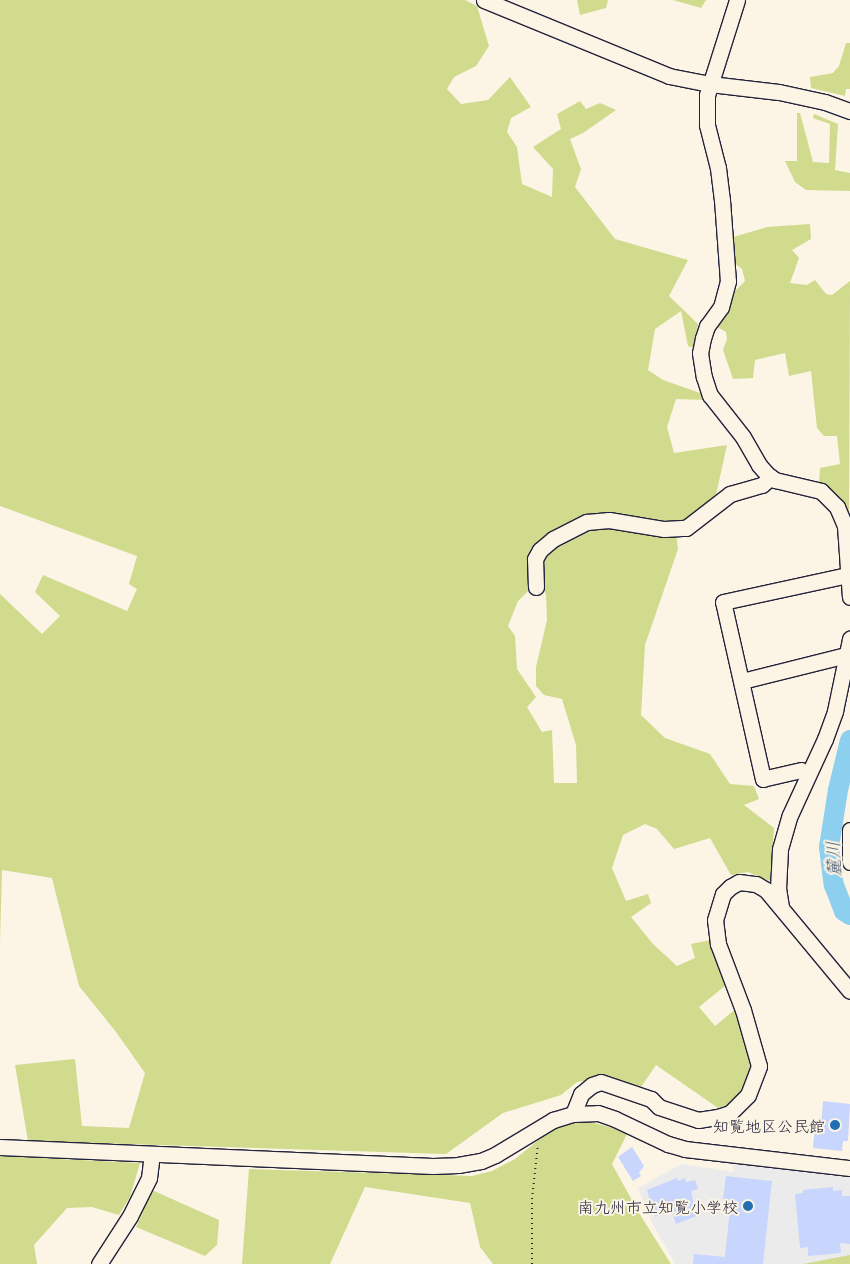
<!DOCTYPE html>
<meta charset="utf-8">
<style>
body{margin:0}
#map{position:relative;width:850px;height:1264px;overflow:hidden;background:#fcf5e5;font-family:"Playpen Sans","Klee One",sans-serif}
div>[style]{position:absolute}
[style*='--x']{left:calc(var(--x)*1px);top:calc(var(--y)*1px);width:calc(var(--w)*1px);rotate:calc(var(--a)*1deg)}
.built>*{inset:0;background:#ecebec}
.green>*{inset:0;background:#d0db8e}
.river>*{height:20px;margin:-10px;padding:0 10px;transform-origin:10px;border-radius:10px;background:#8ccfee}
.building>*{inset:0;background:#c8d5fc}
.path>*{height:2px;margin-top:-1px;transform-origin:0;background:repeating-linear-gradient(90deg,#22223b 0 1px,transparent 0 5px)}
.roads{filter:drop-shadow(1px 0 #22223b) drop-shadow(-1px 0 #22223b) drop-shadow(0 1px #22223b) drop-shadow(0 -1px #22223b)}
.minor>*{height:15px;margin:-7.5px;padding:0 7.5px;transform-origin:7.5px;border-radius:7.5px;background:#fcf5e5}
.dots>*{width:14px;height:14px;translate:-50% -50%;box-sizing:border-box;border:2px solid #fcf5e5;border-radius:50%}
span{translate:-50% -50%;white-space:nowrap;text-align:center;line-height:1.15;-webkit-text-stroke:4px #fcf5e5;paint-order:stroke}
.poi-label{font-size:16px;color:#22223b}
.right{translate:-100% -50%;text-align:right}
.water-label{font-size:18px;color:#425671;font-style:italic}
</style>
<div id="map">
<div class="built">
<div style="clip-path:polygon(682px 1164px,733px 1172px,734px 1164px,850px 1177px,850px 1264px,675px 1264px,653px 1225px,638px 1188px)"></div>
</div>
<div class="green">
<div style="clip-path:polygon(evenodd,0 0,465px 0,477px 6px,489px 46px,476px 66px,454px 77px,447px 89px,461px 104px,488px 100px,510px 77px,531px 107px,511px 118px,507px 132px,517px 147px,522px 184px,552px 197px,553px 169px,533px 147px,561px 129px,557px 114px,580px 101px,586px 109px,600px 103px,616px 110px,583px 133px,570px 139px,581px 169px,575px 187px,615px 239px,688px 260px,669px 296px,698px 324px,694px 348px,688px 346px,681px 311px,655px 329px,648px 370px,663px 380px,703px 394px,706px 400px,676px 399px,667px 427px,674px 453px,727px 445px,716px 495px,676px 532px,678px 549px,645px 645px,641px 715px,665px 738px,710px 754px,730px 784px,754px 786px,759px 799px,744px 805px,774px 828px,770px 881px,748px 872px,731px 875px,710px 838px,674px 849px,657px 829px,645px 824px,623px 835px,612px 868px,626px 901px,648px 894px,651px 903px,631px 917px,653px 944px,677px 966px,695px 958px,691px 944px,711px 940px,726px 985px,699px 1007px,715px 1026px,737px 1008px,752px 1058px,750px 1078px,742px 1092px,731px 1104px,718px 1108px,656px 1065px,641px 1087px,611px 1078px,577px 1082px,561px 1095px,503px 1113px,446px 1154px,28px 1141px,15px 1065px,75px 1059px,82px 1126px,129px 1128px,145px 1073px,116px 1032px,79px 986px,52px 878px,2px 870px,0 943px,0 594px,42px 634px,60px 616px,35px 592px,43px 575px,127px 611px,137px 589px,129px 584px,137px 556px,0 506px,0 0,535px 565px,546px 595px,547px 620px,536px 667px,536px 686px,544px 695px,562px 699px,576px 745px,577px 783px,554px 783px,552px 730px,542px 732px,527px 707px,536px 697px,517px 669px,515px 636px,508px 626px,518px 601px,528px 591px,535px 565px)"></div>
<div style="clip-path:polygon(577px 0,608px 0,606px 8px,580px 15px)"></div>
<div style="clip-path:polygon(673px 0,706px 0,701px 8px)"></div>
<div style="clip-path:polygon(846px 43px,850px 43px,850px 89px,846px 89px,845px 96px,811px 88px,810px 77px,833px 73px,839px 66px)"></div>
<div style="clip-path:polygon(797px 113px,800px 113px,813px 162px,829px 163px,830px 124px,813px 118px,814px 114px,838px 124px,835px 170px,850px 173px,850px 191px,806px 190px,795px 182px,785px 161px,797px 161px)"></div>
<div style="clip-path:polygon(810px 224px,811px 239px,792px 250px,799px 258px,790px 283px,807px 285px,815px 280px,826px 294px,832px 295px,850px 281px,849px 518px,841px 501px,833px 491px,819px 483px,820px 468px,840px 464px,837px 436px,824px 436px,817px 428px,811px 371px,789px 376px,785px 353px,755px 360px,753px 378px,733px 379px,723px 350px,727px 339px,726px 332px,714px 325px,728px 308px,733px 293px,745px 281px,742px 269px,733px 262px,730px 238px,767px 227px)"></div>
<div style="clip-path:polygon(587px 1121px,628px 1132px,612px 1164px,639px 1213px,671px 1264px,493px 1264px,480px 1247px,470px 1203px,365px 1187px,330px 1264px,242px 1264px,249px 1169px,472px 1176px,492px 1171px,515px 1159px,541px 1138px,561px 1125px)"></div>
<div style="clip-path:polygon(0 1156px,140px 1163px,130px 1197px,119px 1215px,92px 1207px,67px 1208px,34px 1245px,37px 1264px,0 1264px)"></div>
<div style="clip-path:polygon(152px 1190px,219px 1220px,217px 1245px,205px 1256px,136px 1227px)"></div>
<div style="clip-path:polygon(850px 1255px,850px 1264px,803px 1264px)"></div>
</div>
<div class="river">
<div style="--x:850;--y:740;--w:51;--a:103.5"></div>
<div style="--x:838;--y:790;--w:58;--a:99"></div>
<div style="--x:829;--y:847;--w:38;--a:83"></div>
<div style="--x:834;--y:885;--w:28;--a:69"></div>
<div style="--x:844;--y:911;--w:7;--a:34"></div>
</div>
<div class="building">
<div style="clip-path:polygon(823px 1101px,850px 1104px,848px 1141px,843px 1141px,842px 1151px,813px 1148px,815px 1126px,821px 1127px)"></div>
<div style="clip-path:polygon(632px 1147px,644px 1166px,639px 1173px,641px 1176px,633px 1181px,618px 1157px)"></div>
<div style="clip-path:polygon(726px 1176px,772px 1181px,763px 1264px,693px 1264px,694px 1254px,725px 1257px,731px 1200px,723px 1199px)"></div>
<div style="clip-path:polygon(677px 1178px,678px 1181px,685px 1178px,686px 1182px,695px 1180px,698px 1189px,691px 1191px,696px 1216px,676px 1224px,672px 1212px,655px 1217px,647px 1190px)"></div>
<div style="clip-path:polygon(833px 1187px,833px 1191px,842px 1190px,842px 1196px,850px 1196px,850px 1244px,840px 1243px,841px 1253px,808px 1256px,808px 1247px,800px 1248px,795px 1194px,803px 1193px,803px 1190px)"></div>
</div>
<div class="path">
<div style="--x:532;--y:1264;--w:65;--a:-90"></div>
<div style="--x:532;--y:1199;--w:55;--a:-83.8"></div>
</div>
<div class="roads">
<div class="minor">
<div style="--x:484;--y:0;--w:200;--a:22.3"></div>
<div style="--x:669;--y:76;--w:42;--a:11"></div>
<div style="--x:710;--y:84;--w:69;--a:6.6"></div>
<div style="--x:779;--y:92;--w:47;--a:12.3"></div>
<div style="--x:825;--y:102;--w:27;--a:20"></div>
<div style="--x:737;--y:0;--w:100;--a:107.5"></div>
<div style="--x:707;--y:95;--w:30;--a:90"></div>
<div style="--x:707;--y:125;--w:44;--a:75.7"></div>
<div style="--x:718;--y:168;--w:32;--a:83"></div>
<div style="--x:722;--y:200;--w:81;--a:85.8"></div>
<div style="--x:728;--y:281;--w:27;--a:105"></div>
<div style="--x:721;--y:307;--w:24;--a:126"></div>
<div style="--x:707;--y:326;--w:13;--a:108"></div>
<div style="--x:703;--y:338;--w:15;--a:101"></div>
<div style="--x:700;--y:353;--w:24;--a:81"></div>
<div style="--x:704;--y:377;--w:19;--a:72"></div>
<div style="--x:710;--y:395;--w:53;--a:51.8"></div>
<div style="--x:743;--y:437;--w:32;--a:60"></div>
<div style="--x:759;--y:465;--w:13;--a:48"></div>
<div style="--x:768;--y:475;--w:9;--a:36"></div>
<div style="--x:775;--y:480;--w:47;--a:13.4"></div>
<div style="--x:821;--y:491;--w:23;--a:45"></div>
<div style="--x:837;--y:507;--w:21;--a:67"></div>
<div style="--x:845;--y:526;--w:71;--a:86"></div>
<div style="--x:536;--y:587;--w:28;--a:-92"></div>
<div style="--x:535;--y:559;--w:10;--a:-61"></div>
<div style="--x:540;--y:550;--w:17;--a:-40"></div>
<div style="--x:553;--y:539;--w:38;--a:-27"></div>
<div style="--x:587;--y:522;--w:22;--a:-5"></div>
<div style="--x:609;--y:520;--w:56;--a:9.3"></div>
<div style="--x:664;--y:529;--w:22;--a:-3"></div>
<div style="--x:686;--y:528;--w:56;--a:-37.7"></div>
<div style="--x:730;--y:494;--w:33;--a:-16"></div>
<div style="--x:762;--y:485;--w:12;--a:-42"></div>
<div style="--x:742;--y:681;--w:111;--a:-14"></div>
<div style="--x:801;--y:770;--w:39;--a:167"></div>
<div style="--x:763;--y:779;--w:181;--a:-102.7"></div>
<div style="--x:723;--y:602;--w:128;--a:-12.2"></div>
<div style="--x:850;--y:830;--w:32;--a:90"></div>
<div style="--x:781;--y:907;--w:18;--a:-99"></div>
<div style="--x:778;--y:889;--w:40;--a:-87.1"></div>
<div style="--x:780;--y:849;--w:35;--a:-74"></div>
<div style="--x:790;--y:815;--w:84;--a:-65.3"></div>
<div style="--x:825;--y:739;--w:30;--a:-70"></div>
<div style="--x:835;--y:711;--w:74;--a:-78.2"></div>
<div style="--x:573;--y:1114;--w:22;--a:-68"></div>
<div style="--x:581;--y:1094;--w:14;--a:-39"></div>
<div style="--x:592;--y:1085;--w:9;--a:-18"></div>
<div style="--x:601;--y:1082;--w:53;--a:18.8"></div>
<div style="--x:651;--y:1099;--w:11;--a:45"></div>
<div style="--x:659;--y:1107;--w:41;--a:18.4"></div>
<div style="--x:698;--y:1120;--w:20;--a:-9"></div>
<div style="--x:718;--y:1117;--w:13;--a:-18"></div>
<div style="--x:730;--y:1113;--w:25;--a:-45"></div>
<div style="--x:748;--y:1095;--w:31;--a:-69"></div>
<div style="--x:759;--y:1066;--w:58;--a:-105.9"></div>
<div style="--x:743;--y:1010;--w:71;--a:-110.7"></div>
<div style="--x:718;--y:944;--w:24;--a:-97"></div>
<div style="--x:715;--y:920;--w:27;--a:-73"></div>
<div style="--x:723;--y:894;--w:10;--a:-45"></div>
<div style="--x:730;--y:887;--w:10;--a:-29"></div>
<div style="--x:739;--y:882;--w:17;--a:7"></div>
<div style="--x:756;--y:884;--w:12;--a:31"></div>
<div style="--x:766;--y:890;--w:131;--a:50.3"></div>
<div style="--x:0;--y:1147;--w:433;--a:2.5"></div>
<div style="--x:433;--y:1166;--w:25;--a:-2"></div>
<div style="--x:458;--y:1165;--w:23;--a:-10"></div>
<div style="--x:481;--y:1161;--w:15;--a:-23"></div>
<div style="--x:495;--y:1155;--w:68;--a:-31.1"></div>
<div style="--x:553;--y:1120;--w:21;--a:-17"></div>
<div style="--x:573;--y:1114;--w:25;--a:-2"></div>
<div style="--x:598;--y:1113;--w:18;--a:19"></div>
<div style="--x:615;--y:1119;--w:59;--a:25.3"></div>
<div style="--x:668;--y:1144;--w:18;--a:16"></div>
<div style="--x:685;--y:1149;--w:166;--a:6.6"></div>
<div style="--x:99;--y:1264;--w:57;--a:-57.1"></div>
<div style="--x:130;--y:1216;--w:42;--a:-63.4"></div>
<div style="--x:149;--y:1178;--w:24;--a:-83"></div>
</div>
</div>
<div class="dots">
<div style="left:835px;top:1125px;background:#1f6fb2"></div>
<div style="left:748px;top:1206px;background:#1f6fb2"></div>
</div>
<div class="poi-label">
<span class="right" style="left:825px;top:1125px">知覧地区公民館</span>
<span class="right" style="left:738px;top:1206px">南九州市立知覧小学校</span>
</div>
<div class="water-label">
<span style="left:833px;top:859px;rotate:-93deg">麓川</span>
</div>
</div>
